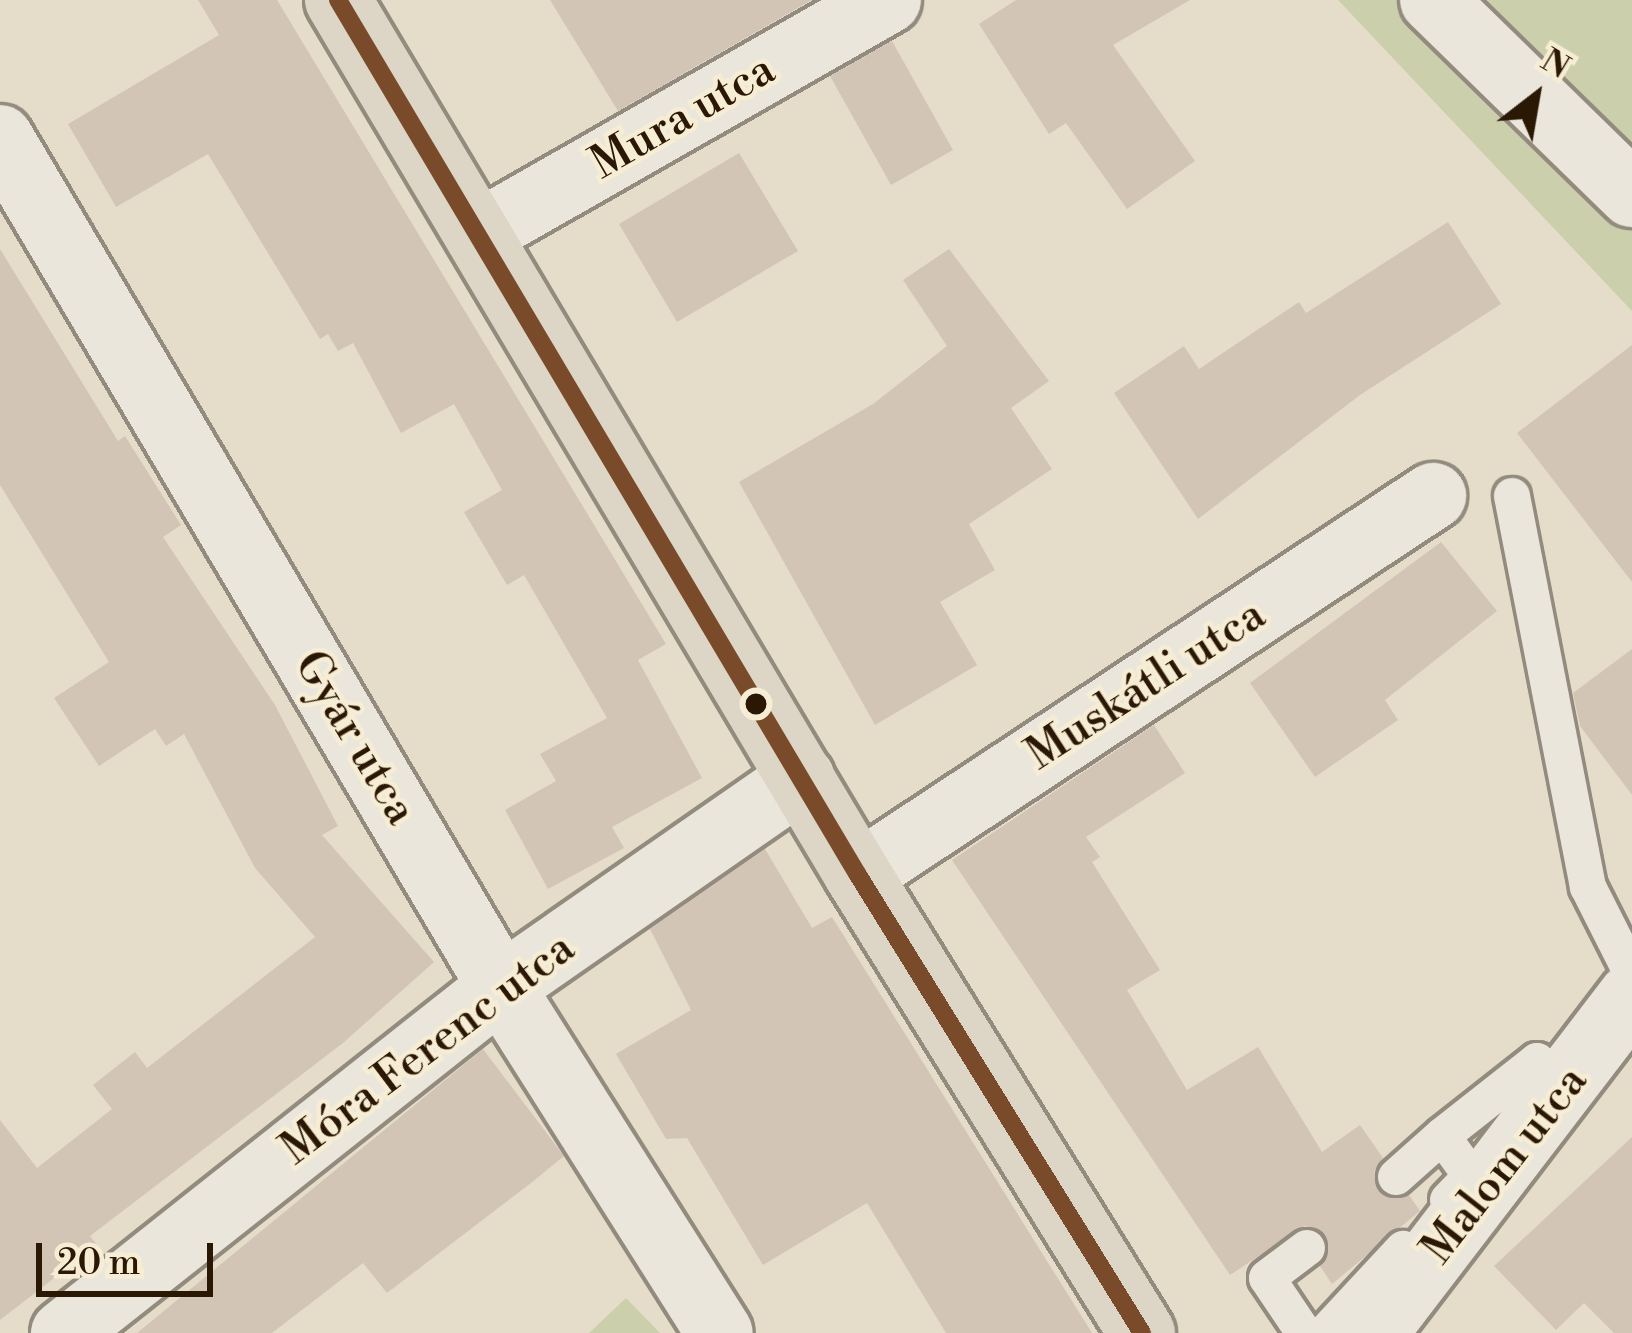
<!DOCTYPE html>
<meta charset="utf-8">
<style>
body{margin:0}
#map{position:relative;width:1632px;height:1333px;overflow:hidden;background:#e5ddc9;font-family:"Libre Bodoni",serif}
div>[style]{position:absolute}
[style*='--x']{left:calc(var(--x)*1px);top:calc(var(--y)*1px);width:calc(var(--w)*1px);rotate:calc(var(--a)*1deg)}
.green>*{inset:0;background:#cbcfac}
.building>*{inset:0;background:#d2c5b6}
.roads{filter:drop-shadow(3px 0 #928b7e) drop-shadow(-3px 0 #928b7e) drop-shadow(0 3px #928b7e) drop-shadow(0 -3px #928b7e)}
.lane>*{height:36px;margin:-18px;padding:0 18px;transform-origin:18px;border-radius:18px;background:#eae6dc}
.street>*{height:66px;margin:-33px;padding:0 33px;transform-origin:33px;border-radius:33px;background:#eae6dc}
.secondary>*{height:66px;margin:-33px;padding:0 33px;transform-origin:33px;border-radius:33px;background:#eae6dc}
.primary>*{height:66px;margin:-33px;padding:0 33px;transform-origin:33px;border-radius:33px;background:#ddd6c6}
.bus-1>*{height:18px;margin:-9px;padding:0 9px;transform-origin:9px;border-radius:9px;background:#7a4b2a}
.dots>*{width:33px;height:33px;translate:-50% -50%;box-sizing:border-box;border:6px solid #f6edd4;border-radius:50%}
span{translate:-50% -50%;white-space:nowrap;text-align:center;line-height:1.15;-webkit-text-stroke:9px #f6edd4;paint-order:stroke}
.street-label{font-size:45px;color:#2a1704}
.north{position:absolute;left:1476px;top:36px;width:120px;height:120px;-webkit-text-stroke:9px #f6edd4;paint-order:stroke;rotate:31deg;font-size:33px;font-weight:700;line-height:48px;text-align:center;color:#2a1704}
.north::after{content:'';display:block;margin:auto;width:42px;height:54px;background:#2a1704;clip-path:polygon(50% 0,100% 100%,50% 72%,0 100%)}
.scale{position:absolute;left:36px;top:1243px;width:177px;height:54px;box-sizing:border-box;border:6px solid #2a1704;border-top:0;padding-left:15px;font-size:36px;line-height:42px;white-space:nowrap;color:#2a1704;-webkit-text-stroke:9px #f6edd4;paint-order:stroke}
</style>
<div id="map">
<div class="green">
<div style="clip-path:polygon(1338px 0,1632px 0,1632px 311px)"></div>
<div style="clip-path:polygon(626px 1298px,660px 1333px,589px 1333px)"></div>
</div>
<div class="building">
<div style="clip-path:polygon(198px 0,277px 0,666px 644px,638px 660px,702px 778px,612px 827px,624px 848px,548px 889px,505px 810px,556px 781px,540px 754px,607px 718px,524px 575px,507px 585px,464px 512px,502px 490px,454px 404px,401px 433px,353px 343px,338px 351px,328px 334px,320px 339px,208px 154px,116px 207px,68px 124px,219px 35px)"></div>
<div style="clip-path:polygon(550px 0,812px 0,618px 111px)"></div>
<div style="clip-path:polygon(1016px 0,1190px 0,1113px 45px,1195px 161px,1127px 209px,1066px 123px,1049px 134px,979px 24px)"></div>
<div style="clip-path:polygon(892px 41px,953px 150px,891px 185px,830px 76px)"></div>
<div style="clip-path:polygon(739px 153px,798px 251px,677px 322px,619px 224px)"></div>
<div style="clip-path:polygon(1448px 222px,1501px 304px,1360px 395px,1198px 519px,1114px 393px,1184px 346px,1199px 369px,1299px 302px,1306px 313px)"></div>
<div style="clip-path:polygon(0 249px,118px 441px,125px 436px,181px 525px,163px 537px,275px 705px,338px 826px,322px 835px,434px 962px,343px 1043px,90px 1236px,97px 1245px,0 1320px,0 1120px,37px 1168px,112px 1109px,93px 1085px,135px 1052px,147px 1068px,315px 937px,255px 868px,184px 734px,166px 746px,155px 729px,99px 766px,54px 698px,109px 662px,0 485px)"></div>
<div style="clip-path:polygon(949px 249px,1049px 381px,1011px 408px,1052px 469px,969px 524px,995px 570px,940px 602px,977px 665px,875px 725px,739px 482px,873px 404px,947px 346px,903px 280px)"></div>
<div style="clip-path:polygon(1632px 345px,1632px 582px,1517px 433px)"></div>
<div style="clip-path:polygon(1441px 542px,1497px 611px,1385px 700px,1398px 720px,1315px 777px,1250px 683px)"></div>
<div style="clip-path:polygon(1632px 649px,1632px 795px,1580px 726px,1573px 693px)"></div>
<div style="clip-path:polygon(1154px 725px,1185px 773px,1086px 837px,1100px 857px,1092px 862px,1160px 970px,1127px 990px,1187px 1090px,1258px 1047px,1322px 1152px,1360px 1125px,1383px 1158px,1374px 1171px,1379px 1191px,1409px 1195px,1420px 1211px,1332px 1284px,1320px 1266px,1326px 1236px,1305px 1226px,1230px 1275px,952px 860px)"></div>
<div style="clip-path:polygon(765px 849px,812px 928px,832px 917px,1092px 1333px,946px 1333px,867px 1203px,763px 1265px,687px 1138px,666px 1139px,616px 1054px,691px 1010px,650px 929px)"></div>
<div style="clip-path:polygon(483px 1049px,564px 1156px,531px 1183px,387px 1293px,363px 1263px,272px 1333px,137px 1333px)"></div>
<div style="clip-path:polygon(1632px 1137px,1632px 1333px,1614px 1333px,1584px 1303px,1556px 1330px,1494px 1266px)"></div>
</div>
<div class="roads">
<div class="lane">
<div style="--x:1512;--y:496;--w:398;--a:79"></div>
<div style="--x:1588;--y:887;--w:97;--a:63.2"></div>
<div style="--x:1396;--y:1177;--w:62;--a:-41.7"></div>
<div style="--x:1448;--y:1200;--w:33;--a:-46"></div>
<div style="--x:1471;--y:1176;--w:49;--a:-125.9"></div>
<div style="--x:1442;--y:1136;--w:121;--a:-38.3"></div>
<div style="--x:1537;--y:1061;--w:47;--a:66.2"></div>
<div style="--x:1304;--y:1333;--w:66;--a:-123.9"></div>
<div style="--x:1267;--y:1278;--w:50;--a:-36.9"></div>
<div style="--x:1325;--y:1333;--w:115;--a:-47.1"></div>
</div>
<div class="street">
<div style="--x:0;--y:138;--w:986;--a:59.45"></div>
<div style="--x:501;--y:987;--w:409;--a:57.7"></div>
<div style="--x:478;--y:234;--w:472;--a:-29.7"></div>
<div style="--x:858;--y:875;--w:689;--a:-33.39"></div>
<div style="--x:64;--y:1333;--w:557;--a:-38.37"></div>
<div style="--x:501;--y:987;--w:366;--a:-34.8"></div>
<div style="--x:1374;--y:1333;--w:425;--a:-52.6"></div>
</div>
<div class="secondary">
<div style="--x:1433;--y:0;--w:278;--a:44.3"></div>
</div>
<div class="primary">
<div style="--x:338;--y:0;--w:1018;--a:59.28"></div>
<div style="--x:858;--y:875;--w:539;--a:58.2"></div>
</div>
</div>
<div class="bus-1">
<div style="--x:338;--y:0;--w:1018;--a:59.28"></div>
<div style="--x:858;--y:875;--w:539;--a:58.2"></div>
</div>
<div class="dots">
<div style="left:756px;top:704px;background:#2a1704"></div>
</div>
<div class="street-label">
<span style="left:683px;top:117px;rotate:-30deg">Mura utca</span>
<span style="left:1146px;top:685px;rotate:-33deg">Muskátli utca</span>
<span style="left:355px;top:738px;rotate:59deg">Gyár utca</span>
<span style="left:428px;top:1049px;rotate:-37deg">Móra Ferenc utca</span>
<span style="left:1505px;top:1165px;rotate:-52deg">Malom utca</span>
</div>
<div class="north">N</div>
<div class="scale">20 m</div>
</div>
